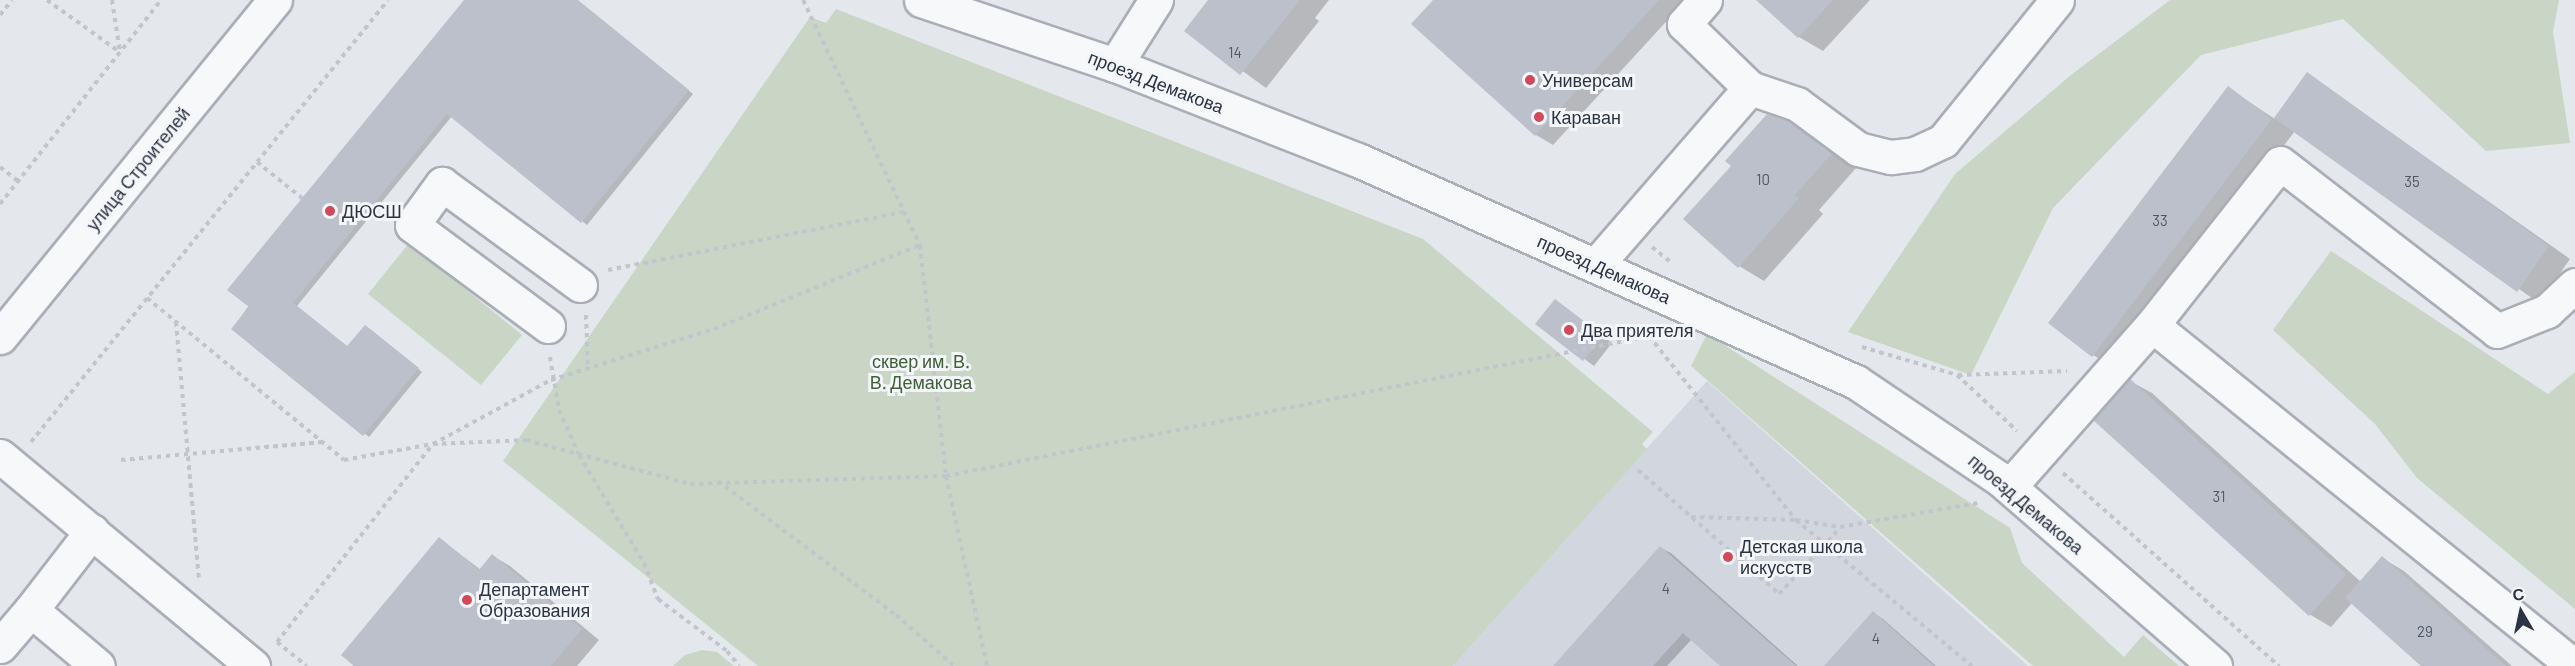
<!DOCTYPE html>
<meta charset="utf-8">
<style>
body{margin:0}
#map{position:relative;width:2575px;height:666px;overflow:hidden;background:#e4e7ec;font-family:Barlow,sans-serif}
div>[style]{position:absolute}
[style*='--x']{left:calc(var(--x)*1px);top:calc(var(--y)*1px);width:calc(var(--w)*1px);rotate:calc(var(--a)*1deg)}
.built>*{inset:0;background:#d2d6de}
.green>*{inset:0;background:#c9d6c5}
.shadow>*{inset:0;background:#0003}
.building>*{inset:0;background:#bbc0ca}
.path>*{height:4px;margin-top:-2px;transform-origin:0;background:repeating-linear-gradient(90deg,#c2c5cb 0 4.5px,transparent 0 9px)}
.roads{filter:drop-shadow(2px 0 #a9aeb7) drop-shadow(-2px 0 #a9aeb7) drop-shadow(0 2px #a9aeb7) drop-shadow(0 -2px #a9aeb7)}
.minor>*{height:33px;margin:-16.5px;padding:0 16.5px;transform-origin:16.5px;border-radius:16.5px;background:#f7f8fa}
.dots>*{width:16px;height:16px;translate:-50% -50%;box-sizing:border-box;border:3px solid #f4f6f9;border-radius:50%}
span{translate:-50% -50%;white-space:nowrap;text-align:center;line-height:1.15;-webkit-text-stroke:6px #f4f6f9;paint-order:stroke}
.number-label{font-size:15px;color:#4f5766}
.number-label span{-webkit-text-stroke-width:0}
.poi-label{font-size:18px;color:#2b3445}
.left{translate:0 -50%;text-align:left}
.street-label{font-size:18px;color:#2b3445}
.park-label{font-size:18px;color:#3f6138}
.north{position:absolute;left:2491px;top:582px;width:60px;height:60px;-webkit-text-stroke:4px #f4f6f9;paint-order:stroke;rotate:351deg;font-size:16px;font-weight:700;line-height:24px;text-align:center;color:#2b3445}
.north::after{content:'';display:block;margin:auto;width:21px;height:27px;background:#2b3445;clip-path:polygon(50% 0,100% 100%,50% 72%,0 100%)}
</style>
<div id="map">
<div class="built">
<div style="clip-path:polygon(1707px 381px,2028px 666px,1453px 666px)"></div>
</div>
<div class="green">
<div style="clip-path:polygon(2170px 0,2559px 0,2553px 32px,2570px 143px,2486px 151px,2343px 19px,2201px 55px,2053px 208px,1971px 375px,1848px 332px,1955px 174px,2071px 75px)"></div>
<div style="clip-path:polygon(836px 9px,1423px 239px,1653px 432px,1642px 444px,1647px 449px,1453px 666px,758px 666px,503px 461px,810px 17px,826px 23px)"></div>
<div style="clip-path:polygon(409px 243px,522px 335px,481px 385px,368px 294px)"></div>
<div style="clip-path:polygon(2331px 251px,2548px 394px,2575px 372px,2575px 609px,2417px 478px,2375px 424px,2273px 330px)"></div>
<div style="clip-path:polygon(1707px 334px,2010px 528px,2022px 563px,2124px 657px,2143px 635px,2179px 666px,2033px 666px,1691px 366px)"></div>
<div style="clip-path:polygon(702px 650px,717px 652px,734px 666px,673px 666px,685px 655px)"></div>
</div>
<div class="shadow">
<div style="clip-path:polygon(466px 0,577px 0,693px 94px,587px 225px,452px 116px,297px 306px,348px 347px,370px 329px,422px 372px,369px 437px,233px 328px)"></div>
<div style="clip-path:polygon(1210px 0,1329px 0,1315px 18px,1319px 21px,1266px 88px,1186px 30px)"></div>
<div style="clip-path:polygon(1435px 0,1686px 0,1553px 145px,1536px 135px)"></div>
<div style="clip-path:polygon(1758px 0,1870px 0,1823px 51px,1799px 37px)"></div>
<div style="clip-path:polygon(2308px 74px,2570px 259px,2539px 303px,2295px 131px,2115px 368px,2093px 355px,2228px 88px,2275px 119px)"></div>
<div style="clip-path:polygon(1788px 122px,1856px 168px,1819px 210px,1823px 214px,1764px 281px,1739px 266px,1685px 219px)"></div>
<div style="clip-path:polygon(1565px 307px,1612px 343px,1594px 366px,1537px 324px)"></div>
<div style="clip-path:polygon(2130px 381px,2152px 393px,2361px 582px,2382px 558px,2404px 571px,2512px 666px,2423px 666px,2352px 603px,2331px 627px,2309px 614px)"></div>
<div style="clip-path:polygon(440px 539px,481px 570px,493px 556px,510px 566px,599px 640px,577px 666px,356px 666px)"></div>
<div style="clip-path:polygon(1661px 548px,1671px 553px,1798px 666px,1723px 666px,1692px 639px,1667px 666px,1555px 666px)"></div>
<div style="clip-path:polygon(1873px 613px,1883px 619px,1936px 666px,1826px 666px)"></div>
</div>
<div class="building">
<div style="clip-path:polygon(464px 0,578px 0,689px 90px,581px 223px,447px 114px,293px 303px,347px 346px,365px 325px,419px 368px,363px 436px,231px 329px,249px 307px,227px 290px)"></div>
<div style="clip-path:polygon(1208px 0,1300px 0,1240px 75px,1184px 31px)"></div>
<div style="clip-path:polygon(1433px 0,1659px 0,1535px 136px,1411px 24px)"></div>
<div style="clip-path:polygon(1756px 0,1833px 0,1798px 38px)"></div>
<div style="clip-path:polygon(2307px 72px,2549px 246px,2517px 292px,2274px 118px)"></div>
<div style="clip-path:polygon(2228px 86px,2272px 119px,2092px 357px,2048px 323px)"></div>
<div style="clip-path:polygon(1767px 114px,1788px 121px,1832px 153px,1795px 195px,1799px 198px,1738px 268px,1683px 219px,1731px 166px,1725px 161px)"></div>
<div style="clip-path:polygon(1555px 299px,1603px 336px,1583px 361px,1535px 324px)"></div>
<div style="clip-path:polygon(2130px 379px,2346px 574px,2309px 616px,2093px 420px)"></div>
<div style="clip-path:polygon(439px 537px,479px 570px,492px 554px,582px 629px,551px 666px,354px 666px,341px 655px)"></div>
<div style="clip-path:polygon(1660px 546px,1796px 666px,1720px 666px,1683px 633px,1653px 666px,1553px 666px)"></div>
<div style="clip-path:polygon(2382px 556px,2506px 666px,2421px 666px,2345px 598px)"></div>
<div style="clip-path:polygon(1873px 611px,1934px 666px,1824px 666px)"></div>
</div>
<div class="path">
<div style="--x:47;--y:0;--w:90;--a:35.5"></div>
<div style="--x:112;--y:0;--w:53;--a:81.3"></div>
<div style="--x:803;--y:0;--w:272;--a:64.5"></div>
<div style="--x:920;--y:245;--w:232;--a:83.6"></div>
<div style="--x:946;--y:476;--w:194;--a:77.8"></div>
<div style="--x:0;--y:15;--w:19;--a:-51"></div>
<div style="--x:257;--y:162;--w:58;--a:38.7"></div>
<div style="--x:0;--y:167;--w:23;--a:38"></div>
<div style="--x:0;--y:204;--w:260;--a:-51.7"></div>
<div style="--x:1652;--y:247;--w:26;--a:39"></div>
<div style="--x:608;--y:270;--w:302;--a:-11.1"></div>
<div style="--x:147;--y:298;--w:255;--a:39.4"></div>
<div style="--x:344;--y:460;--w:90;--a:-10.2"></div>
<div style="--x:433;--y:444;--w:93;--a:-2.5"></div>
<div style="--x:526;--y:440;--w:170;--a:15"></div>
<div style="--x:690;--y:484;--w:256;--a:-1.8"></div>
<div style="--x:946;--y:476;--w:717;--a:-11.26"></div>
<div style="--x:1649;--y:336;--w:236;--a:51.4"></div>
<div style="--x:1796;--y:520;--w:229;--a:39.7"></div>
<div style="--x:586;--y:315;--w:53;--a:87.8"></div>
<div style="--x:176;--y:322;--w:258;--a:84.9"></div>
<div style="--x:1862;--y:347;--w:99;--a:16.4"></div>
<div style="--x:1957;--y:375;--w:82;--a:43"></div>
<div style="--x:550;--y:357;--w:54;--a:80.4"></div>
<div style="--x:559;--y:410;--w:49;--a:66"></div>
<div style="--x:579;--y:455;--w:126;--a:59"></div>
<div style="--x:644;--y:563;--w:39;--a:69"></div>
<div style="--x:658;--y:599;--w:86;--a:37"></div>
<div style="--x:727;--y:651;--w:19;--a:51"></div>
<div style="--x:1958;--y:375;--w:109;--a:-2.1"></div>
<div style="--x:31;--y:442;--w:568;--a:-51.07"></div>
<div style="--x:121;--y:460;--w:203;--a:-5.1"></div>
<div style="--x:1638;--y:470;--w:188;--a:41.3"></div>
<div style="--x:1779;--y:594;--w:90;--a:-47.3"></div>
<div style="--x:2063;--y:473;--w:290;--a:41.8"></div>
<div style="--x:718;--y:481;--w:223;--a:37"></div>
<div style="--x:896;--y:615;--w:77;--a:41.3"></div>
<div style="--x:1691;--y:517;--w:105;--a:1.6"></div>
<div style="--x:1796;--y:520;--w:45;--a:9"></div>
<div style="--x:1840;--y:527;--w:140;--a:-9.9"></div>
<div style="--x:277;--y:642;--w:252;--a:-51.8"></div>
<div style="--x:433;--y:444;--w:134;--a:-28.5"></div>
<div style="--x:551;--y:380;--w:171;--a:-17.4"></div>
<div style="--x:714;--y:329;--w:222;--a:-22.2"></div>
<div style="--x:277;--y:642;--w:38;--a:39"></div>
</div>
<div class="roads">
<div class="minor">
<div style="--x:921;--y:0;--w:205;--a:18.5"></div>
<div style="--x:1115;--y:65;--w:261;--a:21.4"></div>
<div style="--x:1358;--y:160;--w:545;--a:24.03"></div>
<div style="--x:1856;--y:382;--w:174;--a:34"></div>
<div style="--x:2000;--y:479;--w:285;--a:41"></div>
<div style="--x:1705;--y:0;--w:32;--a:131"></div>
<div style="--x:1684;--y:24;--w:92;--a:44.1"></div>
<div style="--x:1115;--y:65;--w:77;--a:-57.8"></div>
<div style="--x:1596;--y:265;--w:235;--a:-49"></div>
<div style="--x:1750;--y:88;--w:50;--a:18.8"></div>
<div style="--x:1797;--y:104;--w:76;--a:36.4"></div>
<div style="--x:1858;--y:149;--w:34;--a:14"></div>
<div style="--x:1891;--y:157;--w:24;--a:-7"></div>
<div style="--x:1915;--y:154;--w:31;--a:-25"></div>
<div style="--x:1943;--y:141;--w:181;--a:-51"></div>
<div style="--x:2152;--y:325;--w:543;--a:38.94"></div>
<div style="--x:548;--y:326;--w:169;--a:-143.4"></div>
<div style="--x:412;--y:225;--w:51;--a:-53.8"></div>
<div style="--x:442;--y:184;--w:171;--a:36.2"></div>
<div style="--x:0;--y:337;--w:435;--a:-50.8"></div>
<div style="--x:0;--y:456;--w:329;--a:39.7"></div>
<div style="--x:2010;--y:486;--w:215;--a:-48.6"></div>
<div style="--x:2152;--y:325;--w:206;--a:-51.7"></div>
<div style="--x:2280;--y:163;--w:274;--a:37.7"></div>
<div style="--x:2497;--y:331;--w:54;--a:-21.8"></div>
<div style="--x:2547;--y:311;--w:38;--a:-43"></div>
<div style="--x:92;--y:531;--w:100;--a:127.7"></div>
<div style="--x:31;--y:610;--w:87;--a:39.9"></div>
<div style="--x:0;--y:646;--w:48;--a:-49.3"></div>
</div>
</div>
<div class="dots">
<div style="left:1530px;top:80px;background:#d1495b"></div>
<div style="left:1539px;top:117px;background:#d1495b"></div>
<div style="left:330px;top:211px;background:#d1495b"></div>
<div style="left:1569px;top:330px;background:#d1495b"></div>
<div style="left:1728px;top:557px;background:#d1495b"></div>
<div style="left:467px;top:600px;background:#d1495b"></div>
</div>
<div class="number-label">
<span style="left:1235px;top:53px">14</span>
<span style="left:1763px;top:180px">10</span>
<span style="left:2412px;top:182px">35</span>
<span style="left:2160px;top:221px">33</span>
<span style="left:2219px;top:497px">31</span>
<span style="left:1666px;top:589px">4</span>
<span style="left:2425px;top:632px">29</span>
<span style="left:1876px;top:639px">4</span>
</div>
<div class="poi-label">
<span class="left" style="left:1542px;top:80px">Универсам</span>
<span class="left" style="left:1551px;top:117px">Караван</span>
<span class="left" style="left:342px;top:211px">ДЮСШ</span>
<span class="left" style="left:1581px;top:330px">Два приятеля</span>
<span class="left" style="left:1740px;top:557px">Детская школа<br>искусств</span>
<span class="left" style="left:479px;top:600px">Департамент<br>Образования</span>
</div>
<div class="street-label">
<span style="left:1156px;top:82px;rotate:21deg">проезд Демакова</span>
<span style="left:138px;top:169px;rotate:-51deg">улица Строителей</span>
<span style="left:1604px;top:269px;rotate:24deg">проезд Демакова</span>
<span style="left:2026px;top:504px;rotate:40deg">проезд Демакова</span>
</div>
<div class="park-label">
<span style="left:921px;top:372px">сквер им. В.<br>В. Демакова</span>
</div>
<div class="north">С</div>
</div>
